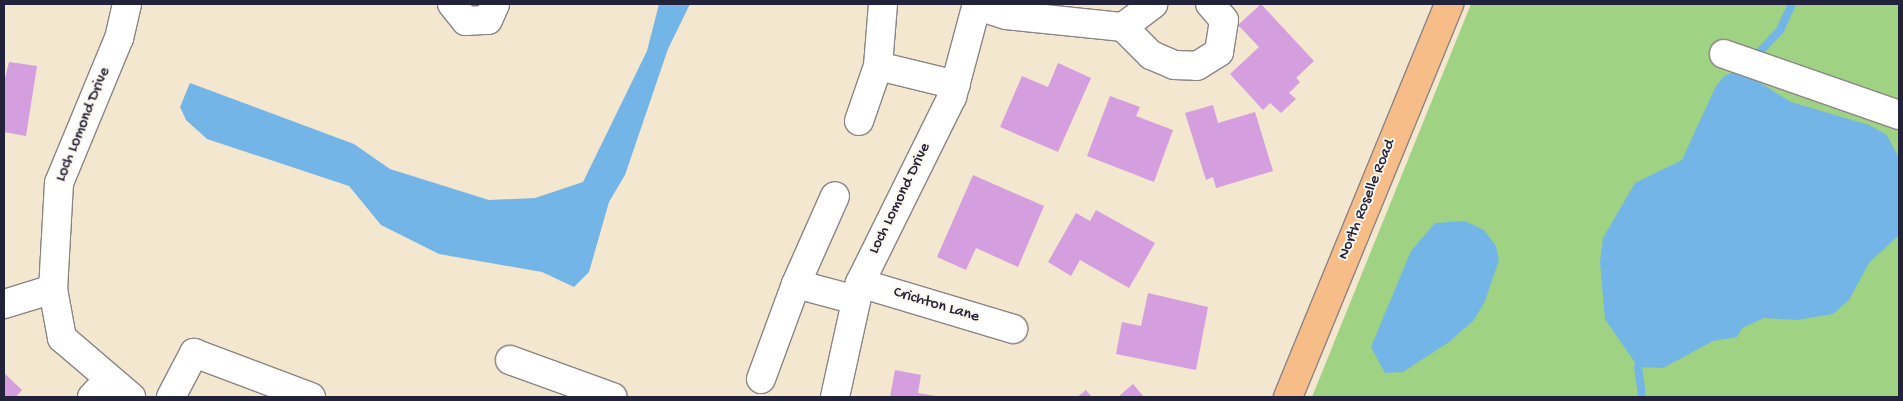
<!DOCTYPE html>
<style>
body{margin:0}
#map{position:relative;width:1903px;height:401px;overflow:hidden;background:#f4e7cf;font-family:"Gochi Hand",sans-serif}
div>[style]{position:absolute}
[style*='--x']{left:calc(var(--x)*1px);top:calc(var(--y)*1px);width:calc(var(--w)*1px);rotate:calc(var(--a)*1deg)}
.green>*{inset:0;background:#9fd282}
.water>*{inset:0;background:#74b5e8}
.stream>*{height:8px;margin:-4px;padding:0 4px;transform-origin:4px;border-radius:4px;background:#74b5e8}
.building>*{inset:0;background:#d49edf}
.roads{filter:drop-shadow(1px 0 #8b8485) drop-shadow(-1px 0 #8b8485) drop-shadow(0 1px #8b8485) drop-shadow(0 -1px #8b8485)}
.minor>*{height:28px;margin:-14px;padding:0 14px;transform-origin:14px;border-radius:14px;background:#fff}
.major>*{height:28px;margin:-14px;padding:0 14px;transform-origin:14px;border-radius:14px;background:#f7bd88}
span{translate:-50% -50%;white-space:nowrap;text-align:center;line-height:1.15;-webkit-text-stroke:4px #fbf7ec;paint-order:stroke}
.street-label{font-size:16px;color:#22223b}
.frame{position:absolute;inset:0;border:5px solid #22223b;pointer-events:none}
</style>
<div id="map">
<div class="green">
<div style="clip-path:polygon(1471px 4px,1899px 4px,1899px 397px,1312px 397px)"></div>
</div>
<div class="water">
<div style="clip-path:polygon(659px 4px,690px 4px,668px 49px,625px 175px,609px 202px,589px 272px,574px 287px,542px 272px,439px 254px,381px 225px,349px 186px,207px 139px,186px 120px,180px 107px,190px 83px,354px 144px,390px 169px,489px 200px,535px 198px,583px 182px,647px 51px)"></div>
<div style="clip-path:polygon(1738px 69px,1791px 102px,1869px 125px,1887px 135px,1899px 158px,1899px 235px,1869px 263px,1849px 300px,1833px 314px,1797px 320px,1764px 318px,1742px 328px,1737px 337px,1713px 341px,1663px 368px,1638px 367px,1605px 319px,1600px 262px,1603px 238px,1635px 183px,1682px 160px,1715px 88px,1723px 77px)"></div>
<div style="clip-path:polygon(1465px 221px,1484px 230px,1496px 246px,1499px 260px,1485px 301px,1474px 320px,1449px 342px,1403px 372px,1385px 373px,1371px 347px,1411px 251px,1435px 223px)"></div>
</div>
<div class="stream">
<div style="--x:1753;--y:59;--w:40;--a:-47"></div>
<div style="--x:1780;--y:30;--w:29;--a:-65"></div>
<div style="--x:1638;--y:367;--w:30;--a:82"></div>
</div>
<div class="building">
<div style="clip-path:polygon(1261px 4px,1314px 61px,1296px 78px,1300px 82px,1289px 93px,1296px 99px,1281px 113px,1270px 103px,1263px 110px,1230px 74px,1259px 47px,1238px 25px)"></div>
<div style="clip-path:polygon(9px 62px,37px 66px,26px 136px,4px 132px,4px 83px)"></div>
<div style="clip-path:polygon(1058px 63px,1091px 78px,1058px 152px,1000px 127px,1022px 76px,1048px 87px)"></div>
<div style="clip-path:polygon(1110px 96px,1140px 107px,1136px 116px,1173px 130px,1154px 182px,1087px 156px)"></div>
<div style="clip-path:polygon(1213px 105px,1218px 123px,1255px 112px,1273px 171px,1216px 188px,1213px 177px,1206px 180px,1185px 113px)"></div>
<div style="clip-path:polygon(973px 175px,1044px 206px,1018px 267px,976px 248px,966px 270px,937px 257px)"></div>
<div style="clip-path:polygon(1096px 210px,1155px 243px,1129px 288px,1080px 260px,1071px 276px,1048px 262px,1076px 213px,1090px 221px)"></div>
<div style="clip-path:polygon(1148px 293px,1208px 307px,1196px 370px,1116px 354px,1122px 322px,1141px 326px)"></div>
<div style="clip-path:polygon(895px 370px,921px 375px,918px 393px,942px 397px,890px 397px)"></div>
<div style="clip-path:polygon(4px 373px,22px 390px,16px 397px,4px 397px)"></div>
<div style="clip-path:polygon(1133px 384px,1144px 397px,1118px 397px)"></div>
<div style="clip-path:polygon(1086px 390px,1092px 397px,1077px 397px)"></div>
</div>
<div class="roads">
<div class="minor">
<div style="--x:127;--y:4;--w:35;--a:103"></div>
<div style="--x:119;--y:38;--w:157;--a:112.5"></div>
<div style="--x:59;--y:183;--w:106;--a:93.2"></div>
<div style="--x:53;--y:289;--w:50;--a:79.6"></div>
<div style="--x:62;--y:338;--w:91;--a:40.5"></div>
<div style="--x:452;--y:4;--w:22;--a:51"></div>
<div style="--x:466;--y:21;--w:22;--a:-3"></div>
<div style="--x:488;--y:20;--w:17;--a:-66"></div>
<div style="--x:978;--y:6;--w:29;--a:18"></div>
<div style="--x:1006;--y:15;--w:118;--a:5.9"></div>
<div style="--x:1123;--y:27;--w:38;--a:-37"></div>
<div style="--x:1123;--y:27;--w:40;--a:45"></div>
<div style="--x:1151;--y:55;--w:25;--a:23"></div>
<div style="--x:1174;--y:65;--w:23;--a:2"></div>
<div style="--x:1197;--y:66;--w:26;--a:-32"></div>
<div style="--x:1219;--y:52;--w:32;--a:-81"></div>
<div style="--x:1224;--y:20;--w:21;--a:-131"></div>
<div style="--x:1724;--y:54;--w:185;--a:19.2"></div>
<div style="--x:878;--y:66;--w:62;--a:-85.4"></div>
<div style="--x:859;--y:121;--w:58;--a:-70.9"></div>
<div style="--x:878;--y:66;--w:80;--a:13.7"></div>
<div style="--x:860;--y:283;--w:160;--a:16.7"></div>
<div style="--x:796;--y:284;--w:96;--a:-66.1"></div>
<div style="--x:4;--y:304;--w:51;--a:-17"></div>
<div style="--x:510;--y:360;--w:109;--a:19.9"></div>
<div style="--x:761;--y:379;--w:101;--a:-69.8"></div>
<div style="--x:796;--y:284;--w:62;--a:14.9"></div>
<div style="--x:92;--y:397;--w:25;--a:-47"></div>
<div style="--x:171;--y:397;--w:50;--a:-62.4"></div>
<div style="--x:194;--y:353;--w:125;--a:20.6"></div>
<div style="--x:835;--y:397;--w:117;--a:-77.6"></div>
<div style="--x:860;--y:283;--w:208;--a:-63.7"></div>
<div style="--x:952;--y:97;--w:96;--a:-75"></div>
</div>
<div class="major">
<div style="--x:1288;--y:397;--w:425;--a:-67.7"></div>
</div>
</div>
<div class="street-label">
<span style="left:84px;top:125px;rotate:-68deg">Loch Lomond Drive</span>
<span style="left:901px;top:199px;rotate:-64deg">Loch Lomond Drive</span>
<span style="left:1368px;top:200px;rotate:-68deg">North Roselle Road</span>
<span style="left:936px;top:306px;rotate:17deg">Crichton Lane</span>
</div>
<div class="frame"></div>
</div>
